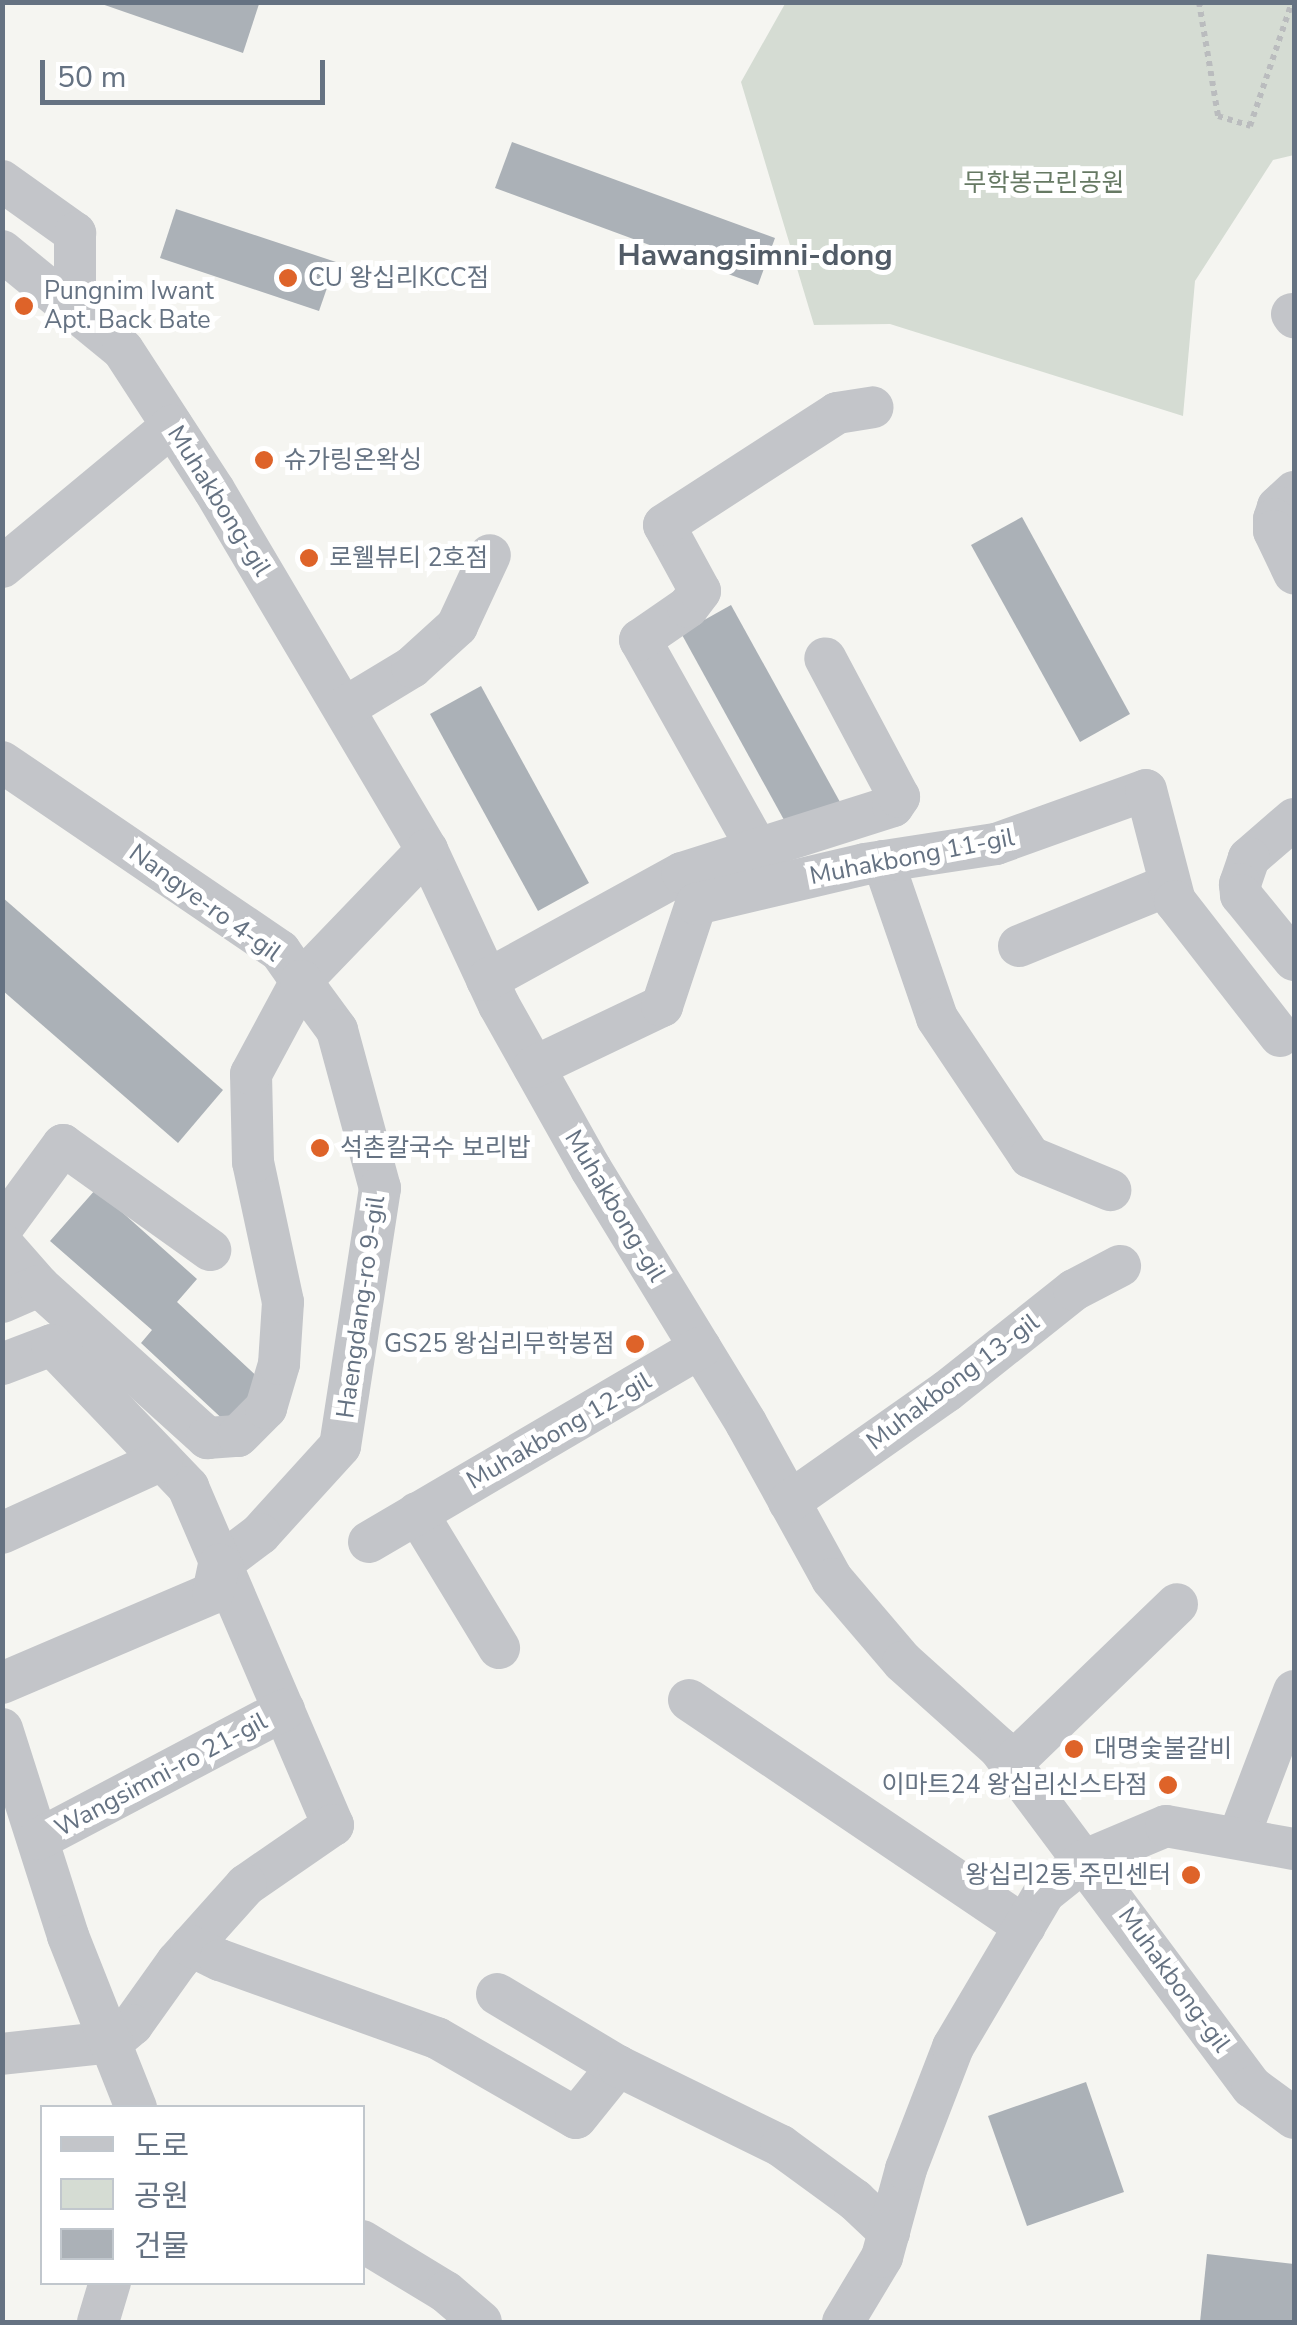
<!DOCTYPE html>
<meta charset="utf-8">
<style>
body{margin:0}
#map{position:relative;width:1297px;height:2325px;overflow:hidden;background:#f5f5f1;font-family:"Nunito Sans","Noto Sans KR",sans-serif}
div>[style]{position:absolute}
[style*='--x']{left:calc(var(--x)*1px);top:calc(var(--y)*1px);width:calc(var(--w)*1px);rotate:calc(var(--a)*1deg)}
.green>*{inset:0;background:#d5dcd3}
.building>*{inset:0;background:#abb1b7}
.path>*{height:6px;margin-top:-3px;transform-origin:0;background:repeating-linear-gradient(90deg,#babcbe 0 5px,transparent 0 10px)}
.minor>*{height:42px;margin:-21px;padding:0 21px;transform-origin:21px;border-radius:21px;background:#c3c5c9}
.dots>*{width:28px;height:28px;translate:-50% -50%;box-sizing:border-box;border:5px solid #fff;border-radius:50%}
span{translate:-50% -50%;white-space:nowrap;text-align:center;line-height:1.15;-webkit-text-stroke:10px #fff;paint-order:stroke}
.park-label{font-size:25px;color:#667963}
.poi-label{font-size:25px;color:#657282}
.left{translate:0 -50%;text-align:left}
.right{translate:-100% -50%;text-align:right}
.street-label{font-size:25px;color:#657282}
.quarter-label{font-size:30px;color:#525c67;font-weight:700}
.frame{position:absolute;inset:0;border:5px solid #657282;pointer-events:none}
.legend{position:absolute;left:40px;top:2105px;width:325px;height:180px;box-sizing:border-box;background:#fff;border:2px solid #c1c7cd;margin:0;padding:12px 18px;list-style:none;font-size:30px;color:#657282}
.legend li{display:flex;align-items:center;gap:20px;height:50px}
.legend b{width:50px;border:2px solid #c1c7cd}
.scale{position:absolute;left:40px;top:60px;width:285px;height:45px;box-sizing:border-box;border:5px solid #657282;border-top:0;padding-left:12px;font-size:30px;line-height:35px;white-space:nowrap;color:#657282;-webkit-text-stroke:8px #fff;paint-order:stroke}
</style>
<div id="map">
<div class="green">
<div style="clip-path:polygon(786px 2px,1294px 3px,1294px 155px,1273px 160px,1195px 281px,1183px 416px,890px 324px,814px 325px,741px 82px)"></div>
</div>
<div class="building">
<div style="clip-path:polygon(96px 2px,255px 2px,259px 4px,243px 53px)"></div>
<div style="clip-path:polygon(512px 142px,775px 238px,758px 285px,495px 188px)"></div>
<div style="clip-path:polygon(176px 209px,336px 262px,319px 311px,160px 258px)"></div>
<div style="clip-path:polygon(1022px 517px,1130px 714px,1080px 742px,971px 545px)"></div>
<div style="clip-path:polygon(731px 605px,840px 802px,789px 829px,681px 633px)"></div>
<div style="clip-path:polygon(481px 686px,589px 883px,538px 911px,430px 714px)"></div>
<div style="clip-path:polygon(2px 897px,223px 1090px,178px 1143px,2px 990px)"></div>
<div style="clip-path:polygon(96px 1189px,197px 1279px,177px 1302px,264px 1383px,229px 1425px,141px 1343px,152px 1330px,50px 1241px)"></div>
<div style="clip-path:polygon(1086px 2082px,1124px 2192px,1027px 2226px,988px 2116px)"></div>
<div style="clip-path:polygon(1207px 2254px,1294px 2264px,1294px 2322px,1200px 2322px)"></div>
</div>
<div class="path">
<div style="--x:1199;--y:2;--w:116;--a:80.5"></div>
<div style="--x:1218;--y:116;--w:34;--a:17"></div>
<div style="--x:1250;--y:126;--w:131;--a:-71.3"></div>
</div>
<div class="minor">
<div style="--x:2;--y:181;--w:90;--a:35.5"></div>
<div style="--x:75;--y:233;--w:75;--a:90"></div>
<div style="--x:2;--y:251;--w:156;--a:39.3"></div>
<div style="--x:123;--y:350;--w:167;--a:57"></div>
<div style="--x:214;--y:490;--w:418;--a:59.4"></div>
<div style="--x:427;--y:850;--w:171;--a:65.1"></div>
<div style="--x:499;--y:1005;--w:188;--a:60.7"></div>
<div style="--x:591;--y:1169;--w:298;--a:58.6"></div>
<div style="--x:746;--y:1423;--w:178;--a:61.1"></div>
<div style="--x:832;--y:1579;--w:109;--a:49.5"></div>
<div style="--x:903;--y:1662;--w:129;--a:41.9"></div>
<div style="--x:999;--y:1748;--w:423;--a:53.3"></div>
<div style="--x:1252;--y:2087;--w:52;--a:36.4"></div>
<div style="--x:1292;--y:314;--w:4;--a:56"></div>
<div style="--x:1294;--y:492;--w:22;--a:137"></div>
<div style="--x:1278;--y:507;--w:13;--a:108"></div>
<div style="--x:1274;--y:519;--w:12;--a:90"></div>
<div style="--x:1274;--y:531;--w:47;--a:64.5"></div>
<div style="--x:2;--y:567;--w:221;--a:-39.7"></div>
<div style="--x:346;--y:707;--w:77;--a:-31.2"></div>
<div style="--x:412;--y:667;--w:61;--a:-42.3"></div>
<div style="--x:457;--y:626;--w:78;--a:-65.1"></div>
<div style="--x:2;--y:762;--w:336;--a:34.2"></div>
<div style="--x:280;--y:951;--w:37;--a:55"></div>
<div style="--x:301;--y:981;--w:182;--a:-46.1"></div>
<div style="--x:1294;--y:819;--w:60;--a:139.1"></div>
<div style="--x:1249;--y:858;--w:28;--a:109"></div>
<div style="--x:1240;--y:884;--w:11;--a:85"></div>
<div style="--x:1241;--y:895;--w:84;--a:50.8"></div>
<div style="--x:758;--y:850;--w:241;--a:-119.3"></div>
<div style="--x:640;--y:640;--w:58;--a:-34.5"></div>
<div style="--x:688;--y:607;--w:20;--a:-53"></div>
<div style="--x:700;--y:591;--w:75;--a:-118.6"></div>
<div style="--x:664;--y:525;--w:206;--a:-32.9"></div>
<div style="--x:837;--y:413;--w:36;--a:-9"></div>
<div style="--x:883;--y:861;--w:166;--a:71"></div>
<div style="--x:937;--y:1018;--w:167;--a:56.2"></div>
<div style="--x:1030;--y:1157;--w:87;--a:22.4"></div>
<div style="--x:1019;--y:946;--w:162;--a:-22.1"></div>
<div style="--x:487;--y:980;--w:222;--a:-28.8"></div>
<div style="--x:682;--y:873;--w:221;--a:-17.6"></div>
<div style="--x:893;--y:806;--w:11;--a:-56"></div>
<div style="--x:899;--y:797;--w:157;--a:-118"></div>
<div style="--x:534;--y:1067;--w:142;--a:-25.5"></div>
<div style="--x:662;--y:1006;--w:108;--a:-71.6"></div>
<div style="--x:696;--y:904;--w:174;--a:-13.3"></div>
<div style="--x:865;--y:864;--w:133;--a:-8.7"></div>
<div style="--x:996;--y:844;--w:159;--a:-19.8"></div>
<div style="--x:1146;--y:790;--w:115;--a:75.4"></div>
<div style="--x:1175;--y:901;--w:171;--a:52.1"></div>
<div style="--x:2;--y:1228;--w:103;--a:-53.7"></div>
<div style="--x:63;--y:1145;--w:181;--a:35.5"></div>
<div style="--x:2;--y:1244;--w:56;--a:48.6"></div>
<div style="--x:39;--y:1286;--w:40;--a:156.6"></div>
<div style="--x:39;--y:1286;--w:227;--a:42.1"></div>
<div style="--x:207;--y:1438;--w:31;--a:-4"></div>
<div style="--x:238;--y:1436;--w:40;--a:-45"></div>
<div style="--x:266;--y:1408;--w:46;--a:-73.5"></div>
<div style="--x:279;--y:1364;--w:62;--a:-86.3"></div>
<div style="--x:283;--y:1302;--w:143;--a:-102.1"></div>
<div style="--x:253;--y:1162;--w:88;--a:-91.3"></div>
<div style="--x:251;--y:1074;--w:106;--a:-61.7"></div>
<div style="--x:301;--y:981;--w:61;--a:53.7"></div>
<div style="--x:337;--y:1030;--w:164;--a:74.8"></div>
<div style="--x:380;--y:1188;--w:261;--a:98.8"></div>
<div style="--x:340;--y:1446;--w:119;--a:132.3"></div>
<div style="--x:260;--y:1534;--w:51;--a:142.9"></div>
<div style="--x:2;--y:1364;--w:53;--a:-20.8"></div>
<div style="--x:52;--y:1345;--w:197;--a:46.2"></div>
<div style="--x:188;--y:1487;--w:368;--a:66.8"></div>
<div style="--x:333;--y:1825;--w:106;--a:145.4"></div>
<div style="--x:246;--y:1885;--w:103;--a:131.9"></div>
<div style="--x:177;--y:1962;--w:77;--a:125.5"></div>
<div style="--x:132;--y:2025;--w:26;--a:140"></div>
<div style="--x:112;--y:2042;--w:111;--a:173.8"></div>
<div style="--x:789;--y:1502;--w:193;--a:-35.1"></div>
<div style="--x:947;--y:1391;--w:162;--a:-38.5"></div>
<div style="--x:1074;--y:1290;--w:52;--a:-27.6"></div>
<div style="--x:417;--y:1513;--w:158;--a:58.7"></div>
<div style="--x:2;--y:1533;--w:176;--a:-24.5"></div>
<div style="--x:369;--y:1542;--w:384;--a:-30.4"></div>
<div style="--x:2;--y:1683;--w:229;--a:-23.1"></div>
<div style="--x:213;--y:1593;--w:29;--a:-78"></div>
<div style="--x:689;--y:1700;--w:405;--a:34"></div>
<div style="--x:2;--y:1729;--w:217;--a:72.3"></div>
<div style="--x:68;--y:1936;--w:185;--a:68.4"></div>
<div style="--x:1012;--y:1763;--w:229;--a:-43.9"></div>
<div style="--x:1239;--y:1836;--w:155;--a:-69.2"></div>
<div style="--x:39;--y:1839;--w:277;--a:-27.8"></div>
<div style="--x:191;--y:1946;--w:32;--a:26"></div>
<div style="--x:220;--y:1960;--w:231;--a:19.8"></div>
<div style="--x:437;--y:2038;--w:160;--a:29.9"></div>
<div style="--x:576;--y:2118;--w:67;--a:-51.1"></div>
<div style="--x:497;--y:1994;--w:141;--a:30.8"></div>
<div style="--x:618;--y:2066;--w:182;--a:26.1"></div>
<div style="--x:781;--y:2146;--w:92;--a:36.1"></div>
<div style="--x:855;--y:2200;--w:47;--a:43.3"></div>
<div style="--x:362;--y:2241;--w:98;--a:31.3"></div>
<div style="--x:446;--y:2292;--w:46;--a:40.6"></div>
<div style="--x:98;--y:2322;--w:42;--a:-73.3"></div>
<div style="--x:843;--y:2322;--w:76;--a:-59"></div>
<div style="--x:882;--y:2257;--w:91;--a:-74.7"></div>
<div style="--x:906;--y:2169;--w:131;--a:-68.9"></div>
<div style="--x:953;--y:2047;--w:179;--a:-59.4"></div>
<div style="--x:1044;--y:1893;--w:53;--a:-38.8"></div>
<div style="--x:1085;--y:1860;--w:88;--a:-22.8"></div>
<div style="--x:1166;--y:1826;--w:130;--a:10.2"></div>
</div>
<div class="dots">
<div style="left:288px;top:278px;background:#de6329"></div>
<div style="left:24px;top:306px;background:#de6329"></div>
<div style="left:264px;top:460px;background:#de6329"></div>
<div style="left:309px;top:558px;background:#de6329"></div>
<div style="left:320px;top:1148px;background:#de6329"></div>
<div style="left:635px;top:1344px;background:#de6329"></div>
<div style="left:1074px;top:1749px;background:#de6329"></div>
<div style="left:1168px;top:1785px;background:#de6329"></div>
<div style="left:1191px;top:1875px;background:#de6329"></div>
</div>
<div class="park-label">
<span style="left:1044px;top:183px">무학봉근린공원</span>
</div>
<div class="poi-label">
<span class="left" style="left:308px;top:278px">CU 왕십리KCC점</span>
<span class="left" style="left:44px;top:306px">Pungnim Iwant<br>Apt. Back Bate</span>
<span class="left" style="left:284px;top:460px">슈가링온왁싱</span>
<span class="left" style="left:329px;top:558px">로웰뷰티 2호점</span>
<span class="left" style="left:340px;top:1148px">석촌칼국수 보리밥</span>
<span class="right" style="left:615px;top:1344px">GS25 왕십리무학봉점</span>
<span class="left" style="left:1094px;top:1749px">대명숯불갈비</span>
<span class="right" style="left:1148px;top:1785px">이마트24 왕십리신스타점</span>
<span class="right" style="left:1171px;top:1875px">왕십리2동 주민센터</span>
</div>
<div class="street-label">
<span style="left:219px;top:501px;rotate:58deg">Muhakbong-gil</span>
<span style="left:912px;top:857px;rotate:-11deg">Muhakbong 11-gil</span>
<span style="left:205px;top:903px;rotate:36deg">Nangye-ro 4-gil</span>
<span style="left:615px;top:1206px;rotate:59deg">Muhakbong-gil</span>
<span style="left:361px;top:1307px;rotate:-82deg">Haengdang-ro 9-gil</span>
<span style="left:953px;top:1382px;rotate:-37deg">Muhakbong 13-gil</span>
<span style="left:559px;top:1431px;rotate:-30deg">Muhakbong 12-gil</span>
<span style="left:161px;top:1775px;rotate:-28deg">Wangsimni-ro 21-gil</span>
<span style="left:1174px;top:1980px;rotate:54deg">Muhakbong-gil</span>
</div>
<div class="quarter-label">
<span style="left:755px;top:256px">Hawangsimni-dong</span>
</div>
<div class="frame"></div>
<ul class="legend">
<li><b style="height:12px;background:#c3c5c9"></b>도로</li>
<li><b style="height:28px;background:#d5dcd3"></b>공원</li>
<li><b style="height:28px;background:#abb1b7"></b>건물</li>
</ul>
<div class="scale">50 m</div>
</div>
